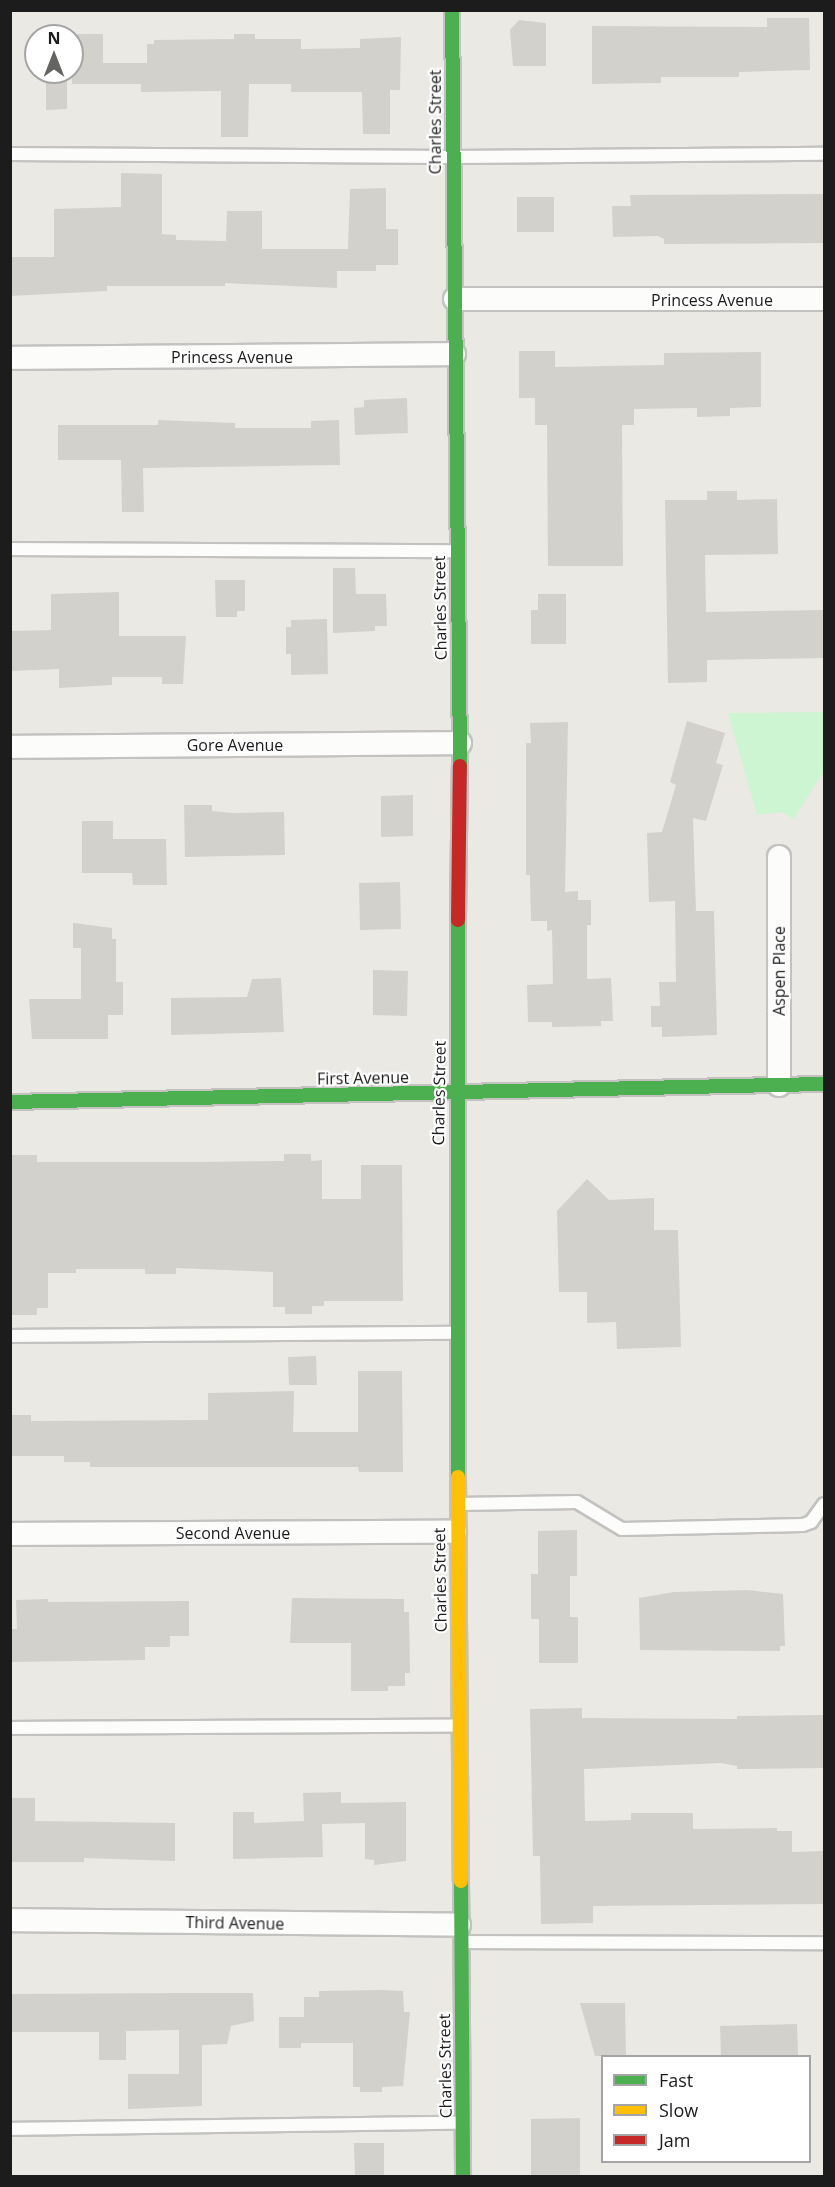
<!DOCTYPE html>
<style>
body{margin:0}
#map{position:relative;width:835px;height:2187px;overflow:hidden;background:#eae9e4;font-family:"Open Sans",sans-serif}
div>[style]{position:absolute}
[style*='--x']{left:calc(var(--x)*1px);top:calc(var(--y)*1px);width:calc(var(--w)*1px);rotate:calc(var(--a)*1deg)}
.park>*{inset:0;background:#cdf5d1}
.building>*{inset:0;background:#d3d1cc}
.roads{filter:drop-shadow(2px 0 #c3c2c0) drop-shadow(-2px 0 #c3c2c0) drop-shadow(0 2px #c3c2c0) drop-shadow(0 -2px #c3c2c0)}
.lane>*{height:12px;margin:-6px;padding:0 6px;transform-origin:6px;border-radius:6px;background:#fcfcfb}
.street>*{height:22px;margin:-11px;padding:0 11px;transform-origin:11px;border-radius:11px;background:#fcfcfb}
.fast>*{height:14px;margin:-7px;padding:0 7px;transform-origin:7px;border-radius:7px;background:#4caf50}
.slow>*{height:14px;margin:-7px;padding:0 7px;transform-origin:7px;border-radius:7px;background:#ffc107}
.jam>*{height:14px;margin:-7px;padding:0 7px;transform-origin:7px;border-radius:7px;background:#c62828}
span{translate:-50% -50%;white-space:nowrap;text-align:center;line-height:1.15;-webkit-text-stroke:4.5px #fff;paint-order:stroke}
.street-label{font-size:16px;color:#1c1c1c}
.frame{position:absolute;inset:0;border:12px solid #1c1c1c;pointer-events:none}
.legend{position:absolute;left:601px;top:2055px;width:210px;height:108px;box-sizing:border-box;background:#fff;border:2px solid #a4a4a4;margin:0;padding:8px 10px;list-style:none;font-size:18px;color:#1c1c1c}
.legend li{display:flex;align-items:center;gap:12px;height:30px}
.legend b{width:30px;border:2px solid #a4a4a4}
.north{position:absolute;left:24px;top:24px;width:60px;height:60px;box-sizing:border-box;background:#fff;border:2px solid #a4a4a4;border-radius:50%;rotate:0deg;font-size:16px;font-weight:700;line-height:24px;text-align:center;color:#1c1c1c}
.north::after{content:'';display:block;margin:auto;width:21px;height:27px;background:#646462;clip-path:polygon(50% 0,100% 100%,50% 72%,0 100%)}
</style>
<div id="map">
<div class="park">
<div style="clip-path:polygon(824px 712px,824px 771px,794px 819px,782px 812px,757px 815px,728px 713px)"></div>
</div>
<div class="building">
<div style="clip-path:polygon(767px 18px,809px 18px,810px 70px,739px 72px,739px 77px,661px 77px,661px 83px,592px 84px,592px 26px,767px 27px)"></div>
<div style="clip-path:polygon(519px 20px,546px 23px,546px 66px,513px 66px,510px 30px)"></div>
<div style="clip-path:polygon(72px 34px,103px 34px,103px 63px,147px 63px,147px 44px,154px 44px,154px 40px,234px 39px,234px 34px,255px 34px,255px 39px,301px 39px,301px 49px,360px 48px,360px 39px,401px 37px,400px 90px,390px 90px,390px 134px,363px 134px,362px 92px,291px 92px,291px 84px,249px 84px,248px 137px,221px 137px,221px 91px,141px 92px,141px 84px,72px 84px)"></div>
<div style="clip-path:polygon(46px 78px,67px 78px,67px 109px,46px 110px)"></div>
<div style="clip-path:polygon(121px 173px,162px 174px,162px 234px,176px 235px,176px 240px,226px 241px,227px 211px,262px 211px,262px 249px,348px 249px,350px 189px,386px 188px,386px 229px,398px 229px,398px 265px,376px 265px,376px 271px,337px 271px,337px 288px,225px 283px,225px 286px,107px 286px,107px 291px,10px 296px,10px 257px,54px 257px,54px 209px,121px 207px)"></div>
<div style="clip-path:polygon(825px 194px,825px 243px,664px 244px,664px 239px,658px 236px,613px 237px,612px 206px,631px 206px,630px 195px)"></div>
<div style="clip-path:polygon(517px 197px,554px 197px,554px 232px,517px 232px)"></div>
<div style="clip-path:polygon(519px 351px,555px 351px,555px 367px,664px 365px,664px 353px,761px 352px,761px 407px,730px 408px,730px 416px,697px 417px,697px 408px,634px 409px,634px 425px,622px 425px,623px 566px,548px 566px,547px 425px,535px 425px,535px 398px,519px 398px)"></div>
<div style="clip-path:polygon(407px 398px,408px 433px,355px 435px,354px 408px,364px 407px,364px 400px)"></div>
<div style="clip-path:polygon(158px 420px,235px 423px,235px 428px,311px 428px,311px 421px,339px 420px,340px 465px,143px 468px,144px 512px,122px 512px,121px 460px,58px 460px,58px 425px,158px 425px)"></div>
<div style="clip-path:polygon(707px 491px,737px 491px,737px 500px,777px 499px,778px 554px,705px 555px,706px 612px,825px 610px,825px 658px,707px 660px,707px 682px,668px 683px,665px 500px,707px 500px)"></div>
<div style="clip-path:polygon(333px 568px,355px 568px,356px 594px,386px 594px,387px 626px,375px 626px,375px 631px,333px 633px)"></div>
<div style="clip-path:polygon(215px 580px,245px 580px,245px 611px,237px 611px,237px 617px,216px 617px)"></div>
<div style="clip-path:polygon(119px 592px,119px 636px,186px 636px,183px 684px,162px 684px,162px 677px,112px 677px,112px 685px,59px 688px,59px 669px,10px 671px,10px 631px,51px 630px,51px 594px)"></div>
<div style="clip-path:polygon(538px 594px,566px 594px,566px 644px,531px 644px,531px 610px,538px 610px)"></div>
<div style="clip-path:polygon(327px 619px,328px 674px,291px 675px,291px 654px,286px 654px,286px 627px,291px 627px,291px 620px)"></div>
<div style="clip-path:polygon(687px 721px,725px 733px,716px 763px,723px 765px,706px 821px,693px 818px,696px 911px,714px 911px,717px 1035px,662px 1037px,662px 1027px,651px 1027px,651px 1006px,660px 1006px,659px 982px,676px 982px,675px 901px,649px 902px,647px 833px,662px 832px,676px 785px,670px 782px)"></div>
<div style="clip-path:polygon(568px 722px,565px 892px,578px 891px,578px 900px,591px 900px,591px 925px,587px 925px,587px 979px,611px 978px,613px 1021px,601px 1021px,601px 1026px,552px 1027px,552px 1022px,528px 1022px,527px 985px,553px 984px,552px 930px,547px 931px,547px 921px,531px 921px,530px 875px,526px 875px,526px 743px,531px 743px,530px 723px)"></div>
<div style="clip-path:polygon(413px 795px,413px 836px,381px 837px,381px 796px)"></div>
<div style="clip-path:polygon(184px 805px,212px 805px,212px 811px,233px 813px,284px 812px,285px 855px,185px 857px)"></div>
<div style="clip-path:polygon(82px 821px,113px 821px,113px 839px,166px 839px,167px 885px,133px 885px,132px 873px,82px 873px)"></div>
<div style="clip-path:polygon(400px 882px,401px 929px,360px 930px,359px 883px)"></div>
<div style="clip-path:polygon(73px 923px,112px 928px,112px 939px,116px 939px,116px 982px,123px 982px,123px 1015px,108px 1015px,108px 1039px,32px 1039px,29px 999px,81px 999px,81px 948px,73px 948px)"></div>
<div style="clip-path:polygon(373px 970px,408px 971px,407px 1016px,373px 1015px)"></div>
<div style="clip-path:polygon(281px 978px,284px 1032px,171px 1035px,171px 998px,247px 997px,252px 979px)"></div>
<div style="clip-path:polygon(284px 1154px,311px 1154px,311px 1161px,322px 1160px,322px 1199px,361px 1199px,361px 1165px,402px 1165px,403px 1301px,324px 1301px,324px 1306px,312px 1306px,312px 1314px,285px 1314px,285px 1307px,273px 1307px,273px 1272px,176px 1268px,176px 1274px,145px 1274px,145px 1269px,76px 1269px,76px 1273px,48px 1273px,48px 1308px,37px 1308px,37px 1315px,10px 1315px,10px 1155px,37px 1155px,37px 1162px,195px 1162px,284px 1161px)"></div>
<div style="clip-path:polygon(587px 1179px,609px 1200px,654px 1198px,654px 1230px,678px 1230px,681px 1347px,617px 1349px,616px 1322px,587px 1323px,587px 1292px,559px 1292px,557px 1211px)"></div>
<div style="clip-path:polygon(316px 1356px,317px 1385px,289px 1385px,288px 1357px)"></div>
<div style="clip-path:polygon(358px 1371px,402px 1371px,403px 1472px,359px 1472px,358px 1467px,90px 1467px,90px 1462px,64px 1462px,64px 1456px,10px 1456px,10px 1415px,31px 1415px,31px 1421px,208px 1420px,208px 1393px,294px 1391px,293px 1432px,358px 1432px)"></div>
<div style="clip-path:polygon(577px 1530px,577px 1576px,570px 1576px,570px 1617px,578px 1617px,578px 1663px,539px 1663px,539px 1619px,531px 1619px,531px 1574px,538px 1574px,538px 1531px)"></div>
<div style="clip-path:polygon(747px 1590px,783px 1594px,785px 1646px,780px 1646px,780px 1651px,640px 1650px,639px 1598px,674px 1592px)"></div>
<div style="clip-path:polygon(292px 1598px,404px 1599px,404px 1612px,409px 1612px,410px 1673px,405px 1673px,405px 1686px,388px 1686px,388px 1691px,351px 1691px,351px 1643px,290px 1643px)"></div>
<div style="clip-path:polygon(48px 1599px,48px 1602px,189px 1601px,189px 1636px,170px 1636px,170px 1647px,145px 1647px,145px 1660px,10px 1662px,10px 1629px,17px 1629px,16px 1600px)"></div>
<div style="clip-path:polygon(582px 1708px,582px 1718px,737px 1719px,737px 1716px,825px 1715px,825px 1768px,737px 1769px,737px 1766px,721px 1763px,584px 1769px,585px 1821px,631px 1820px,631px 1813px,693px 1813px,693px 1829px,777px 1828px,777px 1831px,792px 1831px,792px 1852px,825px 1851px,825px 1904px,593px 1906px,593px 1923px,541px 1924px,540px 1856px,533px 1856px,530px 1709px)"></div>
<div style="clip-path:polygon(341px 1792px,341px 1803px,406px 1802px,406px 1861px,374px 1865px,374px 1860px,365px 1859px,365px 1823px,322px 1824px,323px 1857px,233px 1859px,233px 1812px,254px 1812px,254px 1823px,304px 1821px,303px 1793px)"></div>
<div style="clip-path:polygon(10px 1798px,35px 1798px,35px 1821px,175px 1823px,175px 1861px,84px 1858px,84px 1862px,10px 1862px)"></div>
<div style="clip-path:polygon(381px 1990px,403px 1991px,404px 2012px,410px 2012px,403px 2086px,382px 2087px,382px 2092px,360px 2092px,360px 2087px,353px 2087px,353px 2043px,301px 2043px,301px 2048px,279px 2048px,279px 2017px,304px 2017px,304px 1997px,319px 1997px,319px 1991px)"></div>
<div style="clip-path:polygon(190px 1993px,253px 1993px,254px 2021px,231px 2026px,227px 2044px,202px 2045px,202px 2106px,128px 2109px,128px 2074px,179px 2074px,179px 2030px,126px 2031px,126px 2060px,99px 2060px,99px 2032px,10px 2032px,10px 1994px)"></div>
<div style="clip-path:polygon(580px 2003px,625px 2003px,626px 2056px,595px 2056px)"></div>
<div style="clip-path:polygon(797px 2024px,798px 2056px,721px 2056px,720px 2026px)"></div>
<div style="clip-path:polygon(580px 2118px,580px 2176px,531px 2176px,531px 2119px)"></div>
<div style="clip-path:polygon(354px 2143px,384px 2143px,384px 2176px,355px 2176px)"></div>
</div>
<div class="roads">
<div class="lane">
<div style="--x:10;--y:154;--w:441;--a:0.4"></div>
<div style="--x:451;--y:157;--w:373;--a:-0.5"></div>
<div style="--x:10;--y:549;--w:445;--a:0.3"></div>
<div style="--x:10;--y:1336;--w:444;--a:-0.4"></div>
<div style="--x:460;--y:1504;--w:117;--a:-1"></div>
<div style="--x:577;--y:1502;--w:52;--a:31"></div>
<div style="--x:622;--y:1529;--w:181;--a:-1.3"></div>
<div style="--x:803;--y:1525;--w:9;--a:-21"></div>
<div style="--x:811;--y:1522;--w:22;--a:-54"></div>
<div style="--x:10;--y:1728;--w:449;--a:-0.3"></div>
<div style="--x:464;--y:1942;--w:360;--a:0.2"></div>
<div style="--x:10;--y:2129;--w:452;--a:-0.8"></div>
</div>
<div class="street">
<div style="--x:455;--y:299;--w:369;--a:0"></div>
<div style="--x:10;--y:358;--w:444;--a:-0.5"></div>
<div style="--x:10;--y:747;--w:450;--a:-0.5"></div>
<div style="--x:779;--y:1085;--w:228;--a:-90"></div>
<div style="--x:10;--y:1534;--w:445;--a:-0.3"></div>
<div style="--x:10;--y:1920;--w:449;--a:0.6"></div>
</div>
<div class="fast">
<div style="--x:452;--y:10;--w:756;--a:89.39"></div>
<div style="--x:10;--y:1102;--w:814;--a:-1.27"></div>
<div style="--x:458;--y:1477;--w:557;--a:-90"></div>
<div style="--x:461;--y:1881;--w:295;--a:89.6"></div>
</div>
<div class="slow">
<div style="--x:458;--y:1477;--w:404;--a:89.6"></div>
</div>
<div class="jam">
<div style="--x:458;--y:920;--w:154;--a:-89.3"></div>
</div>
</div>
<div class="street-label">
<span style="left:435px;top:122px;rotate:-90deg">Charles Street</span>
<span style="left:712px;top:300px">Princess Avenue</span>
<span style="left:232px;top:357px">Princess Avenue</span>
<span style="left:440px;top:608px;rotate:-91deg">Charles Street</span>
<span style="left:235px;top:745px">Gore Avenue</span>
<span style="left:779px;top:971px;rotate:-90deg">Aspen Place</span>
<span style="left:363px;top:1078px;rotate:-1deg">First Avenue</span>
<span style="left:439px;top:1093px;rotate:-89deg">Charles Street</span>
<span style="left:233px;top:1533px">Second Avenue</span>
<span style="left:440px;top:1580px;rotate:-91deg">Charles Street</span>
<span style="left:235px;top:1923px;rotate:1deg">Third Avenue</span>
<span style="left:445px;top:2066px;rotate:-91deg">Charles Street</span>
</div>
<div class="frame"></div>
<ul class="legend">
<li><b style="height:8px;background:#4caf50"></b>Fast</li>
<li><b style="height:8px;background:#ffc107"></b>Slow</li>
<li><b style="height:8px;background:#c62828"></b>Jam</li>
</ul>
<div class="north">N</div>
</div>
